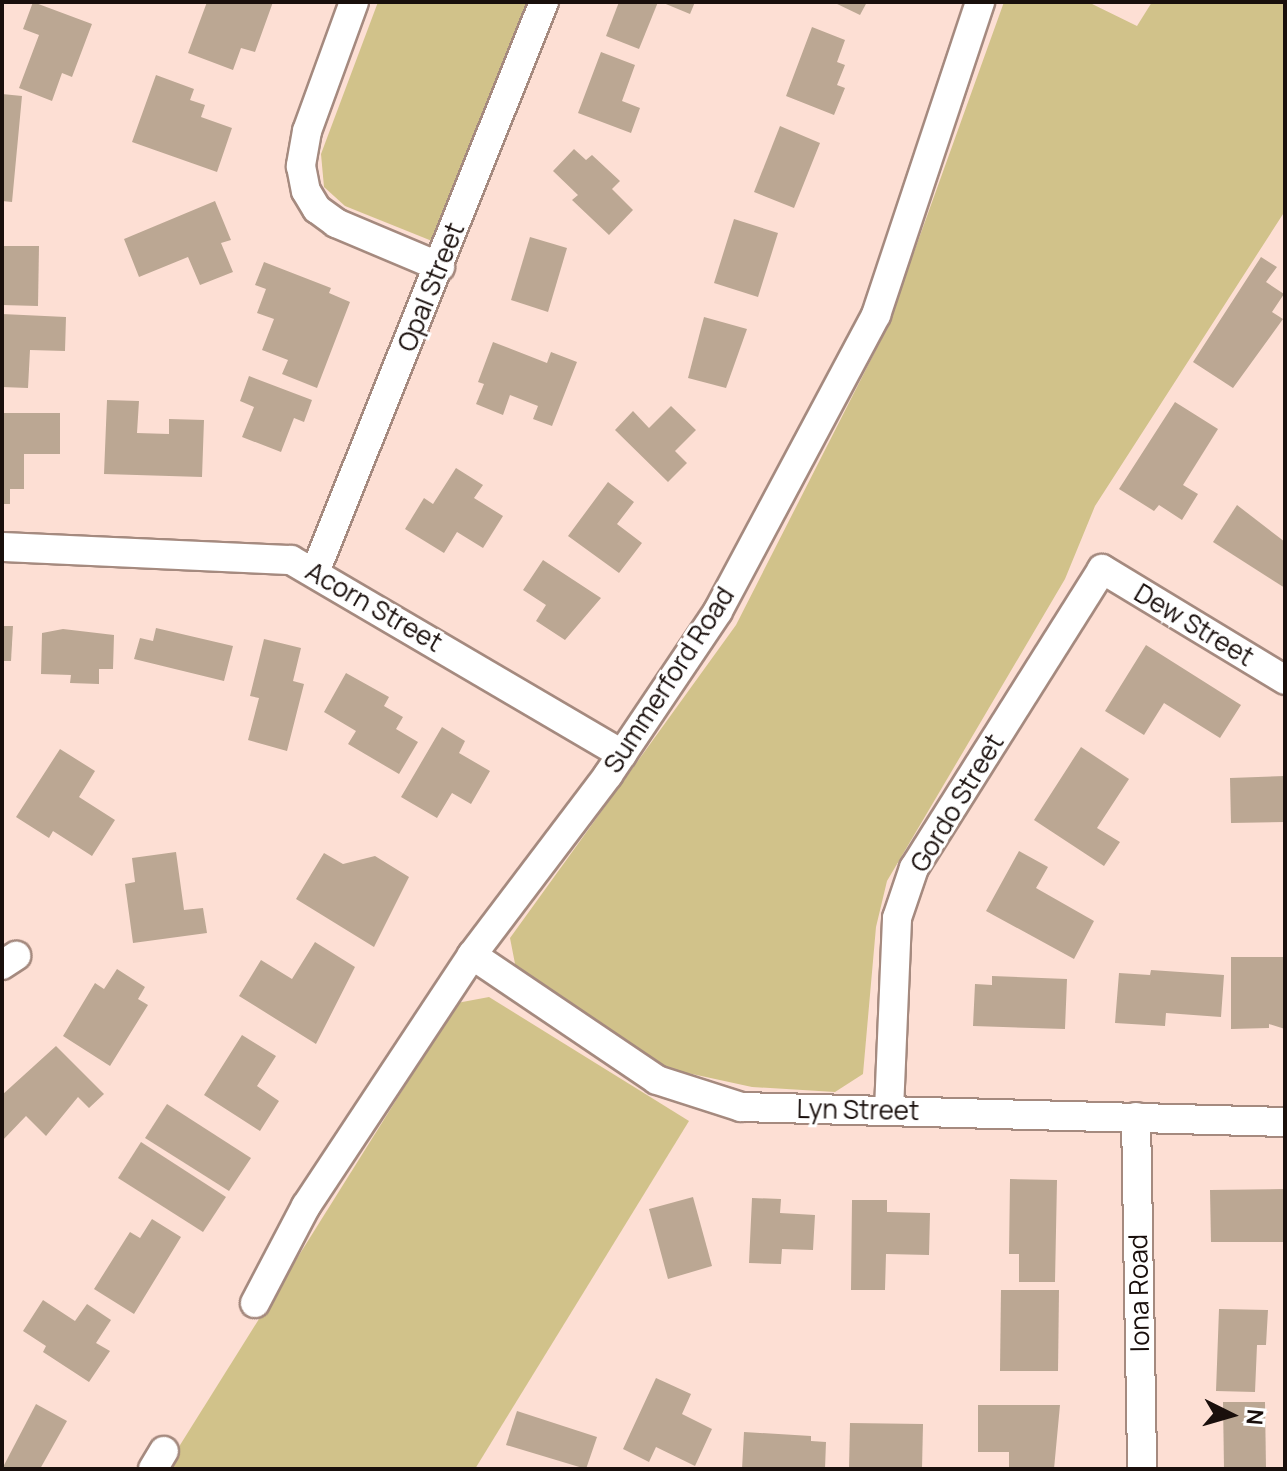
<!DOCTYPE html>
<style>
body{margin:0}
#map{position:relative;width:1287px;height:1471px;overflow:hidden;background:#fddfd4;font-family:Manrope,sans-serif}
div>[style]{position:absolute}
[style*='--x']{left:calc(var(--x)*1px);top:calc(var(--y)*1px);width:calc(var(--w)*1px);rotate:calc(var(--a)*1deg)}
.green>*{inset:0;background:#d1c28a}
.building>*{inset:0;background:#bba793}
.roads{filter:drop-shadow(2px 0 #a58a7f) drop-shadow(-2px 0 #a58a7f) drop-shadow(0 2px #a58a7f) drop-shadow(0 -2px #a58a7f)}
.street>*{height:28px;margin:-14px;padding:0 14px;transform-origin:14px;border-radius:14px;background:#fff}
span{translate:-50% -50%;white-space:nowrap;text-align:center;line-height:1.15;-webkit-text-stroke:6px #fff;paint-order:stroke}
.street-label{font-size:26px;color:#190f0c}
.frame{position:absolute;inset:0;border:4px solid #190f0c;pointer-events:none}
.north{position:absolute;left:1191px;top:1375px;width:80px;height:80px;-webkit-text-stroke:6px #fff;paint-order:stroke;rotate:95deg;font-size:22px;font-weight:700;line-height:32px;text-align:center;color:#190f0c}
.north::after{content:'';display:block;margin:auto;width:28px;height:36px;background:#190f0c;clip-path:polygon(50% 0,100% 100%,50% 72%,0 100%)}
</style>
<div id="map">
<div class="green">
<div style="clip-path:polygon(378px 2px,527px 2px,432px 241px,345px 206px,324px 187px,321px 154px)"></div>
<div style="clip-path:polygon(1004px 2px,1088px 2px,1137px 26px,1152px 2px,1285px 2px,1285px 211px,1095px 506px,1065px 579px,887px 881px,876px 927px,863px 1074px,835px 1092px,752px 1087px,669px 1069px,517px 974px,510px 938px,736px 625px,886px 330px)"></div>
<div style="clip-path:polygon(489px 997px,689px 1121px,475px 1469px,165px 1469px,457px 1003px)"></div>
</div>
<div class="building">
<div style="clip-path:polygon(33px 2px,92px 24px,72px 77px,62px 73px,52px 101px,19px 88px,39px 35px,23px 29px)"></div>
<div style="clip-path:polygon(207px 2px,273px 2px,255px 52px,241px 48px,233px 70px,188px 53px)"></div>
<div style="clip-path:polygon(619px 2px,658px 2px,639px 49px,606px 36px)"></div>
<div style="clip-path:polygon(661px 2px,695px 2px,690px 14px)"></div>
<div style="clip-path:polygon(833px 2px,867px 2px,860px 15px)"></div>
<div style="clip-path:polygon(812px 27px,845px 40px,837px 62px,845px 65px,837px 85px,845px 88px,834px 115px,786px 96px)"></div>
<div style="clip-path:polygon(601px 52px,635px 65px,622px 101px,640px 108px,631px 133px,578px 113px)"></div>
<div style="clip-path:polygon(156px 75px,194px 89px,190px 100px,205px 105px,201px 117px,232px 128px,217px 172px,132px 142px)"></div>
<div style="clip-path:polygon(2px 94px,22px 96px,12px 202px,2px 201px)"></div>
<div style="clip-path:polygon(780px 126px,820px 143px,794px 208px,754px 192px)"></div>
<div style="clip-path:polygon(574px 149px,586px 160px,592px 155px,620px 181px,612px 189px,633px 210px,609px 235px,572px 200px,578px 195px,553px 171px)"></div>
<div style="clip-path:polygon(215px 201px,231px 240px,221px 243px,233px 272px,200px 285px,188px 257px,139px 277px,124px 239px)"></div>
<div style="clip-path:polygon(734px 219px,778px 233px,758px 297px,714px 283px)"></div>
<div style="clip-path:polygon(530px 237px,567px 248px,548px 312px,511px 300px)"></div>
<div style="clip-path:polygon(2px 246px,39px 246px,38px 306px,2px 305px)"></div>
<div style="clip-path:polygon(1261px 257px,1277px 267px,1266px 282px,1284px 294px,1272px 312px,1283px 319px,1233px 388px,1193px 362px)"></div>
<div style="clip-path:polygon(264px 262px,331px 288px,329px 293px,350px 302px,317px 388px,282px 374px,288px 360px,262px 350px,274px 319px,257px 313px,266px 289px,255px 285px)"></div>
<div style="clip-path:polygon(2px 314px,66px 317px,65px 351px,30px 350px,28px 388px,2px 387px)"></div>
<div style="clip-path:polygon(704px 317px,747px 329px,726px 388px,688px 378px)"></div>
<div style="clip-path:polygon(493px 342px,547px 363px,551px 352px,577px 362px,552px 426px,533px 419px,538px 406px,510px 395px,503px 415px,476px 404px,484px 384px,478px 382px)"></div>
<div style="clip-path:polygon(249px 376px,312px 400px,304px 422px,294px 418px,281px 452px,242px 437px,254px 407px,240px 401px)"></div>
<div style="clip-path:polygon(107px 400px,139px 401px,137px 433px,169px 434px,169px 419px,204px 420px,202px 477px,104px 474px)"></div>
<div style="clip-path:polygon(1175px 402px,1218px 429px,1183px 485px,1198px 494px,1182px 520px,1159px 505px,1154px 511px,1119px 489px)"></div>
<div style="clip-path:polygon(671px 406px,696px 430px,675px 451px,687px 463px,668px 482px,615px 430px,633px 411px,649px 428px)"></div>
<div style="clip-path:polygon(2px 413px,60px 413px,60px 454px,24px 454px,24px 489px,10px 489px,10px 504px,2px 504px)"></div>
<div style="clip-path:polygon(456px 468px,483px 485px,474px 498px,503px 516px,483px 548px,457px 532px,444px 553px,405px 529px,424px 498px,433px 504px)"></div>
<div style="clip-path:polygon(608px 482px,634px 502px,617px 524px,642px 543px,619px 573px,568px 536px)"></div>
<div style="clip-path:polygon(1237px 505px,1285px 542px,1285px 588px,1213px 542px)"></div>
<div style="clip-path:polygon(543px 560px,601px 598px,565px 640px,536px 621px,546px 605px,523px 590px)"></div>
<div style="clip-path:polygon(2px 626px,13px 626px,11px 661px,2px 661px)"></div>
<div style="clip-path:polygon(156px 628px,233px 646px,224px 681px,134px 659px,140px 638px,153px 641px)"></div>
<div style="clip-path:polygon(63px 629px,114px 635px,113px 669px,99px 669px,99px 684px,70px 683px,71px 675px,41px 674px,42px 633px)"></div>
<div style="clip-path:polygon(264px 639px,301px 648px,293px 681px,304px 684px,287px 751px,248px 740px,259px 698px,250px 696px)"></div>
<div style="clip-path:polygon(1146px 645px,1241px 705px,1220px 738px,1164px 703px,1144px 735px,1105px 711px)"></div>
<div style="clip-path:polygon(346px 673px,389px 697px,384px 706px,403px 717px,396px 729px,418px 742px,399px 774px,348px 744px,356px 731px,324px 712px)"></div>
<div style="clip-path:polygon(442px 727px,465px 741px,459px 753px,490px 771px,471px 804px,452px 793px,437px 818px,401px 797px)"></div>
<div style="clip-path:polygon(1081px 747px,1129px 779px,1097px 828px,1120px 842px,1104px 866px,1034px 820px)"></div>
<div style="clip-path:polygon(60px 749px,95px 771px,79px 797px,115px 820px,92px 856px,53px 831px,49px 838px,16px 817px)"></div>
<div style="clip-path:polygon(1285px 776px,1285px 822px,1231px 823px,1230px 778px)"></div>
<div style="clip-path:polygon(1019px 851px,1048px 867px,1036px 888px,1094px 921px,1074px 959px,986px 911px)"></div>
<div style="clip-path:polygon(176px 852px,184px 910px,203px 908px,207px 933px,133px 943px,125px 884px,135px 882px,132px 858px)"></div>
<div style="clip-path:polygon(324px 853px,343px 864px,375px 856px,409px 877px,374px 947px,296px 899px)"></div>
<div style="clip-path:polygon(315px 942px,355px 967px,316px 1044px,239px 996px,261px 960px,292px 979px)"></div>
<div style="clip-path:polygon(1231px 957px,1285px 957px,1285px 1029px,1269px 1024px,1269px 1028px,1231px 1029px)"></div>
<div style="clip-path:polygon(117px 969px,145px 987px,138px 999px,148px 1005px,110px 1066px,63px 1036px,95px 983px,104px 989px)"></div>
<div style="clip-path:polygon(1151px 970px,1224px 975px,1221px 1017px,1166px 1013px,1165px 1026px,1115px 1023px,1119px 973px,1150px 975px)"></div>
<div style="clip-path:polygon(992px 976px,1067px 979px,1065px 1029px,973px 1026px,975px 984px,992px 985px)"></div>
<div style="clip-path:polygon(242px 1035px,276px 1056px,257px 1086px,279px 1101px,260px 1131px,204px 1095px)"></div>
<div style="clip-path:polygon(56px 1046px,104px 1094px,89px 1108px,78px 1097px,46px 1136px,26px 1116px,2px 1141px,2px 1095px)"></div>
<div style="clip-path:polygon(167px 1104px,251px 1158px,229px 1191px,145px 1138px)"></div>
<div style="clip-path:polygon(141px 1142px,226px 1197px,203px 1232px,118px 1178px)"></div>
<div style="clip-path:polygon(1010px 1179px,1057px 1180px,1055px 1282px,1019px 1282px,1019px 1254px,1009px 1254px)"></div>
<div style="clip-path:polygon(1285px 1189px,1285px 1242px,1211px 1242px,1210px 1190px)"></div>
<div style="clip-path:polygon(693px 1197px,712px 1266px,668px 1279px,649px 1209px)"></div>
<div style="clip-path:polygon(752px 1198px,781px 1199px,780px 1213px,815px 1215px,813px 1250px,782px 1249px,781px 1264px,749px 1263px)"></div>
<div style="clip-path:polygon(852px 1200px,887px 1200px,887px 1212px,930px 1213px,929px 1255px,886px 1254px,885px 1290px,851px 1290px)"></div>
<div style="clip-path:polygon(152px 1219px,181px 1237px,134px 1314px,94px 1289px,130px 1232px,140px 1238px)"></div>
<div style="clip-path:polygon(1001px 1290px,1059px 1290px,1058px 1371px,1000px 1371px)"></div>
<div style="clip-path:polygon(43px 1300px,75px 1321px,87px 1304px,111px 1320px,96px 1343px,110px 1351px,89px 1382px,43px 1352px,46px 1346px,23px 1331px)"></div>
<div style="clip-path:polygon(1219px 1309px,1268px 1310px,1266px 1345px,1257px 1345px,1255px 1392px,1216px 1391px)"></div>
<div style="clip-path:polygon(656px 1378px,691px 1394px,682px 1414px,712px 1429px,695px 1466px,656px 1447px,649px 1462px,623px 1449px)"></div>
<div style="clip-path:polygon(1223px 1402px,1265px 1402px,1266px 1469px,1224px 1469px)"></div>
<div style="clip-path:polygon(36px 1404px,67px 1421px,40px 1469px,2px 1469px)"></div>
<div style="clip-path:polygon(978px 1405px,1060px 1405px,1054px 1469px,1009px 1469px,1009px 1452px,978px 1452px)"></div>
<div style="clip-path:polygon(517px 1411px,597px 1437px,586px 1469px,506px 1445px)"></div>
<div style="clip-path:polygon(850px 1423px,923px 1424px,922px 1469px,849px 1469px)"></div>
<div style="clip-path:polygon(744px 1432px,811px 1436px,811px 1441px,826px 1442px,825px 1469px,742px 1469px)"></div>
</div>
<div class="roads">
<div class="street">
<div style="--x:354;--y:2;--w:137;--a:110"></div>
<div style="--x:307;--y:131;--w:36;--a:100"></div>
<div style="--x:301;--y:166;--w:25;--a:79"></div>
<div style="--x:306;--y:191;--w:21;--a:59"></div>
<div style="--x:317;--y:209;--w:24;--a:36"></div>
<div style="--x:336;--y:223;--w:113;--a:22.9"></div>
<div style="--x:2;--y:547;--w:289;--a:2.6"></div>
<div style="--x:291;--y:560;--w:384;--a:30.4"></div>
<div style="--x:315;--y:572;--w:614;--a:-68.11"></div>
<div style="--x:472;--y:955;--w:223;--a:34"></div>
<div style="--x:657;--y:1080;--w:88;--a:17.8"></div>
<div style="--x:741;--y:1107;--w:544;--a:1.58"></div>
<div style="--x:2;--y:965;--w:17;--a:-33"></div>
<div style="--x:889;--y:1110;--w:192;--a:-87.6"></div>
<div style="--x:897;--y:918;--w:53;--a:-71.2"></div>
<div style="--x:914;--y:868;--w:353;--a:-57.8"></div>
<div style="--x:1102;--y:569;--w:214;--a:31.2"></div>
<div style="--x:1136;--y:1117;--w:352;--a:89"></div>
<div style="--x:255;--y:1303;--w:110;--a:-62.3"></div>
<div style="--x:306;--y:1206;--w:301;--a:-56.5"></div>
<div style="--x:472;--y:955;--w:226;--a:-52.9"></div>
<div style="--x:608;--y:775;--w:197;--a:-56.1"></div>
<div style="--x:718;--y:611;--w:336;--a:-61.9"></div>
<div style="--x:876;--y:315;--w:330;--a:-71.6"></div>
<div style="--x:153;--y:1469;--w:21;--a:-59"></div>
</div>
</div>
<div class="street-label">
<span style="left:431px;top:287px;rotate:-68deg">Opal Street</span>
<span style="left:374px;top:607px;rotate:30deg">Acorn Street</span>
<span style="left:1194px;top:625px;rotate:31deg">Dew Street</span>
<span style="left:669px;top:680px;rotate:-57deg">Summerford Road</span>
<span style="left:957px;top:803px;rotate:-59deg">Gordo Street</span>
<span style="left:858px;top:1110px;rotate:1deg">Lyn Street</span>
<span style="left:1139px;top:1293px;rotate:-91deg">Iona Road</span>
</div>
<div class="frame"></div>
<div class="north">N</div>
</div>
